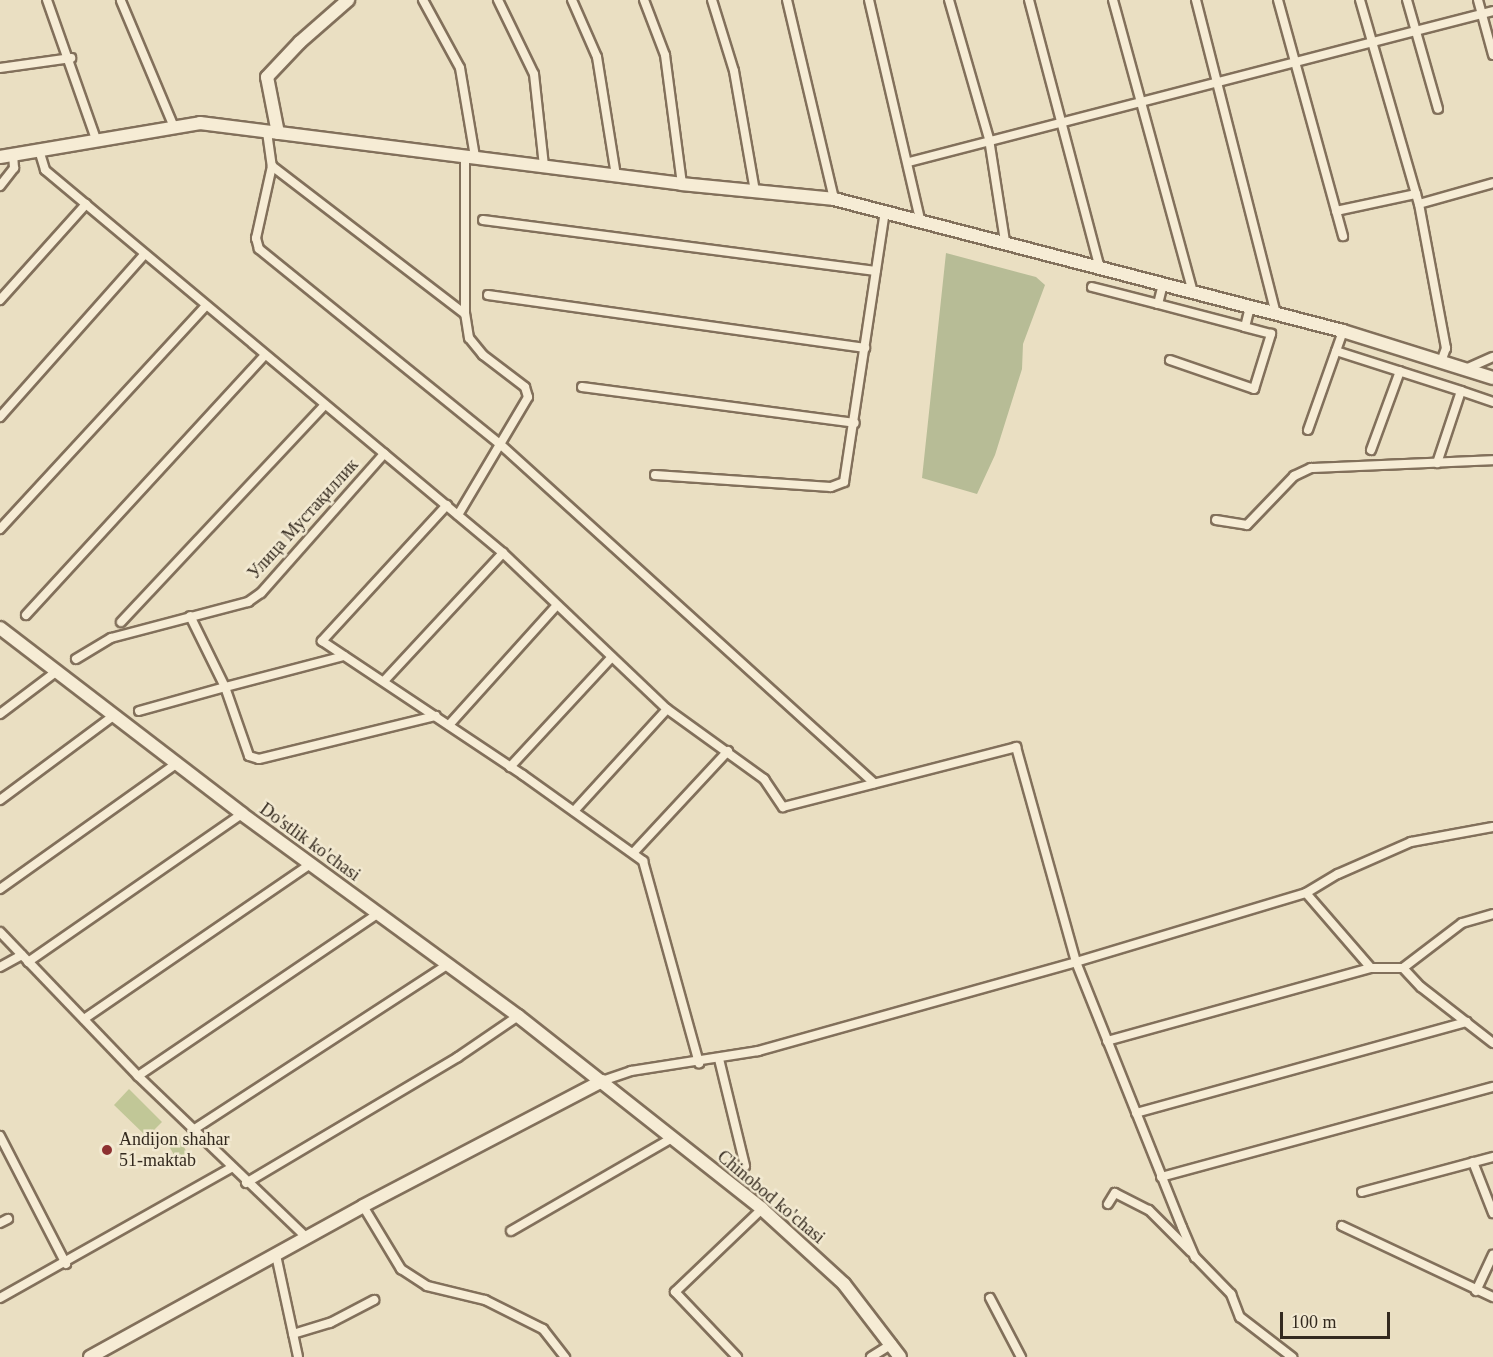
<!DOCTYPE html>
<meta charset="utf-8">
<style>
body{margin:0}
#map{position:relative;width:1493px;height:1357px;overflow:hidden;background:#eadfc2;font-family:Georgia,serif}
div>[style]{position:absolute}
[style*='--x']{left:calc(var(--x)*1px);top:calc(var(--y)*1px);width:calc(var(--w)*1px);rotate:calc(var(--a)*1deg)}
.green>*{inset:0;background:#c1c797}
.cemetery>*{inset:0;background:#b7bc96}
.roads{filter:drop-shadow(2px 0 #82705b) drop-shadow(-2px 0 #82705b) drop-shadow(0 2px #82705b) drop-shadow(0 -2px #82705b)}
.street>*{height:8px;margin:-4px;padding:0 4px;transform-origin:4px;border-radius:4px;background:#f6ecd5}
.secondary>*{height:12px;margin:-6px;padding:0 6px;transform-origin:6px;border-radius:6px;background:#f6ecd5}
.dots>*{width:16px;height:16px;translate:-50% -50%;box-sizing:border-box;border:3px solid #f2e9d1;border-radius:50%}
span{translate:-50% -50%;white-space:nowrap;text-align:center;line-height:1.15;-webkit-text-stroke:5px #f2e9d1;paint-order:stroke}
.street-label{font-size:18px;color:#33291e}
.poi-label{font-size:18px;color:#33291e}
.left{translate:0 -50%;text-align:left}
.scale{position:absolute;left:1280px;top:1312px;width:110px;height:27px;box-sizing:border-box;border:3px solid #33291e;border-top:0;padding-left:8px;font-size:18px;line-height:21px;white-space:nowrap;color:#33291e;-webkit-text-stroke:4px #f2e9d1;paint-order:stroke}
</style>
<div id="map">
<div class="green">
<div style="clip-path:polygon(129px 1089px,162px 1122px,147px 1137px,114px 1105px)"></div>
<div style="clip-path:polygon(176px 1133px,189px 1156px,178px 1162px,165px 1139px)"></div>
</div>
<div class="cemetery">
<div style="clip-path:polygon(946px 253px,1036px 277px,1045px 285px,1023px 344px,1022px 369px,995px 455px,977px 494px,922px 478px)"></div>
</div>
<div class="roads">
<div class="street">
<div style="--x:47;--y:0;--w:147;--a:70.6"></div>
<div style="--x:423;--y:0;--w:77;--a:61.4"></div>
<div style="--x:460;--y:68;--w:90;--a:80.4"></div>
<div style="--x:498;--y:0;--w:82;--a:64.1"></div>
<div style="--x:534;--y:74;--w:93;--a:83.8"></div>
<div style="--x:572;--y:0;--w:62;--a:66.3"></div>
<div style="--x:597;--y:57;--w:121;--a:80.9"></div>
<div style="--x:644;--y:0;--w:59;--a:69.1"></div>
<div style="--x:665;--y:55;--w:130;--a:82.5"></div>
<div style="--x:712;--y:0;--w:74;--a:72.8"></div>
<div style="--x:734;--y:71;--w:122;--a:80.1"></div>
<div style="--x:787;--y:0;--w:204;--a:76.7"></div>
<div style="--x:869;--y:0;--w:226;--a:76.9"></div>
<div style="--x:949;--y:0;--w:145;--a:73.9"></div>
<div style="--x:989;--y:139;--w:103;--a:81.1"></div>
<div style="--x:1029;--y:0;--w:277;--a:75.2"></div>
<div style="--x:1113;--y:0;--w:303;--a:74.7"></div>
<div style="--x:1196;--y:0;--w:324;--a:75.7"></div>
<div style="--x:1278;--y:0;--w:245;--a:74.6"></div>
<div style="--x:1360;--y:0;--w:212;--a:73.9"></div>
<div style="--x:1419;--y:204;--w:147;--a:79.4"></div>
<div style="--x:1446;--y:348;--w:12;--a:110"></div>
<div style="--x:1407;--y:0;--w:113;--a:74.1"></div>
<div style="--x:1478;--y:0;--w:57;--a:74.7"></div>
<div style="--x:121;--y:1;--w:134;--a:67.2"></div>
<div style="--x:0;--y:68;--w:72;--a:-8"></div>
<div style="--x:267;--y:132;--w:34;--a:82"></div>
<div style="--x:272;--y:166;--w:74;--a:102.5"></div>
<div style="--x:256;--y:238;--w:11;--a:75"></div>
<div style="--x:259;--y:249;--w:310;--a:39"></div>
<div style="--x:500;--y:444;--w:505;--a:42.19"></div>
<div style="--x:39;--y:150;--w:21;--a:73"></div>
<div style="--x:45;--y:170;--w:597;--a:39.9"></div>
<div style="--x:503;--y:553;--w:226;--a:43.6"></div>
<div style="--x:667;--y:709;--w:120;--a:35.8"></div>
<div style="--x:764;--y:779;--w:34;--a:56"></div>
<div style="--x:783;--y:807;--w:241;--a:-14.4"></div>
<div style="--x:1016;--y:747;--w:223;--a:74.4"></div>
<div style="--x:1076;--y:962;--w:285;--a:68.2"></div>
<div style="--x:1182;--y:1227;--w:33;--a:67"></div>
<div style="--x:1195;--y:1257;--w:52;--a:45.8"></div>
<div style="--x:1231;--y:1294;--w:25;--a:69"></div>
<div style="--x:1240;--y:1317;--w:66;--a:37.6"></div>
<div style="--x:909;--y:162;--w:603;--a:-14.5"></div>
<div style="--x:272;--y:166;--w:243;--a:37.5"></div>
<div style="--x:0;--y:186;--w:23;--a:-52"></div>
<div style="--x:14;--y:168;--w:13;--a:-94"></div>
<div style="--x:1419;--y:204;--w:77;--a:-15.8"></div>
<div style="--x:1336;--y:211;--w:82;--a:-12"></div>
<div style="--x:483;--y:220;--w:396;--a:7.4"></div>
<div style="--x:1092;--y:287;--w:68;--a:14.4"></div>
<div style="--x:1158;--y:304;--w:21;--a:-76"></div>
<div style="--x:488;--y:295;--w:381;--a:8"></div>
<div style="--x:0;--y:300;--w:129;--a:-48.1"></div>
<div style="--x:1158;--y:304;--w:90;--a:14.8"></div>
<div style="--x:1336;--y:351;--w:131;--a:17.7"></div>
<div style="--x:1461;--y:391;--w:76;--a:108.4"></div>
<div style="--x:1170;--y:360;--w:89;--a:19"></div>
<div style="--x:1254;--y:389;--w:58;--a:-72.8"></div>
<div style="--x:1271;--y:334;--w:27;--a:-165"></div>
<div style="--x:1245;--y:327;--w:21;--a:-76"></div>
<div style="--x:1468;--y:368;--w:27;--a:-24"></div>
<div style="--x:582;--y:387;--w:275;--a:7.5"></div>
<div style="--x:1461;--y:391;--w:34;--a:19"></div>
<div style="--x:0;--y:417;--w:217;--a:-48.4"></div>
<div style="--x:1308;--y:430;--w:105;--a:-70.5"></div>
<div style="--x:1371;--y:450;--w:84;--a:-69.8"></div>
<div style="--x:655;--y:475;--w:176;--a:3.9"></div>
<div style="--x:831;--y:487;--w:14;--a:-21"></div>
<div style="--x:844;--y:482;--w:274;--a:-81.4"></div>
<div style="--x:447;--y:505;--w:185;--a:132.6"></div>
<div style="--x:322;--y:641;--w:242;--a:33.7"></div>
<div style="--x:523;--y:775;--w:148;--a:35.6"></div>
<div style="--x:643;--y:861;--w:210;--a:74.5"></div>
<div style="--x:458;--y:515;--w:137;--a:-59.3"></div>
<div style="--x:528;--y:397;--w:10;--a:-107"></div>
<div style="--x:525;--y:387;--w:53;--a:-142.7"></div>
<div style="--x:483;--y:355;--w:22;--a:-129"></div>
<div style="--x:469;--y:338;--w:24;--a:-99"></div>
<div style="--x:465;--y:314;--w:158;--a:-90"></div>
<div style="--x:1216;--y:520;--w:31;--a:9"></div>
<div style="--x:1247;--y:525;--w:68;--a:-46.2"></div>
<div style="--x:1294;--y:476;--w:19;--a:-25"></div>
<div style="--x:1311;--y:468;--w:182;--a:-2.5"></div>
<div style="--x:0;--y:529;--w:304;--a:-47.3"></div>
<div style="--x:26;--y:615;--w:352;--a:-47.4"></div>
<div style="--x:121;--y:622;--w:296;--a:-46.8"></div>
<div style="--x:344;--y:656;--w:123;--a:165.4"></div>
<div style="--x:225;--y:687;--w:73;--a:70.8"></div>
<div style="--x:249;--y:756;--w:10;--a:17"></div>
<div style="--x:259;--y:759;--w:182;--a:-13.7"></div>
<div style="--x:76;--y:659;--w:41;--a:-31"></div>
<div style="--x:111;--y:638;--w:142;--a:-14.7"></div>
<div style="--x:248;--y:602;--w:16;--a:-35"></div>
<div style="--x:261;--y:593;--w:186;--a:-48.5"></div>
<div style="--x:384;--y:681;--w:175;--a:-47.1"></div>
<div style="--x:139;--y:711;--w:89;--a:-15.6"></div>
<div style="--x:225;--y:687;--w:79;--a:-116.2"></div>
<div style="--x:0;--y:714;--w:71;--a:-37"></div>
<div style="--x:449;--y:725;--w:161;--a:-48"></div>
<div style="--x:510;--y:767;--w:149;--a:-47.2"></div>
<div style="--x:0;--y:800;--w:141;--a:-36.6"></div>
<div style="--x:574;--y:811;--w:138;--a:-47.6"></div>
<div style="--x:634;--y:852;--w:138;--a:-47.1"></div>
<div style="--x:0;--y:889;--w:216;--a:-35.4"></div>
<div style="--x:1306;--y:893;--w:99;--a:49.1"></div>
<div style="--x:1371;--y:968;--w:32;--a:0"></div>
<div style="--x:1403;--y:968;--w:26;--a:47"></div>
<div style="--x:1421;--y:987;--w:91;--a:37.9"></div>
<div style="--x:0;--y:932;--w:199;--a:46.2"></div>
<div style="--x:138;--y:1076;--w:234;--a:43.8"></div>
<div style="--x:28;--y:962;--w:260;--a:-34.7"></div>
<div style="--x:0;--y:967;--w:25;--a:-29"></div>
<div style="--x:1403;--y:968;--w:74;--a:-37.3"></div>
<div style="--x:1462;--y:923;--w:32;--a:-16"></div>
<div style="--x:84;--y:1019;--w:274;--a:-34.4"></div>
<div style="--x:1107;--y:1041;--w:274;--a:-15.5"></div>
<div style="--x:719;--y:1059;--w:110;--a:76.3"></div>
<div style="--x:138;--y:1076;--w:289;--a:-34.1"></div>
<div style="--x:602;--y:1081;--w:31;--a:-19"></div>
<div style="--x:631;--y:1071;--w:129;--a:-8.9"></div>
<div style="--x:758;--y:1051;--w:330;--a:-15.6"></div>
<div style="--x:1076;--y:962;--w:240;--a:-16.7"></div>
<div style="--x:1306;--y:893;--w:37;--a:-31"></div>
<div style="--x:1338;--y:874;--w:80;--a:-23.7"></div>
<div style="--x:1411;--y:842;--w:83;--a:-10.4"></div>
<div style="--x:1136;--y:1113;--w:343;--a:-15.4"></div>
<div style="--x:193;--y:1130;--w:303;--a:-33"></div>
<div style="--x:0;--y:1136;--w:144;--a:62.7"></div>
<div style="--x:1473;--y:1162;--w:55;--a:68.6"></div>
<div style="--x:1161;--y:1177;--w:344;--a:-15.2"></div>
<div style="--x:246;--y:1183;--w:247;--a:-30.7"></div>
<div style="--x:458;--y:1057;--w:73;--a:-34.3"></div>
<div style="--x:1362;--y:1192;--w:136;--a:-15"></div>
<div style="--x:1108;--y:1204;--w:13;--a:-58"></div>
<div style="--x:1115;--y:1193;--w:38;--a:27"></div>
<div style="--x:1149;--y:1210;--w:59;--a:45"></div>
<div style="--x:363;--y:1206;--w:74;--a:58.9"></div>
<div style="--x:401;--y:1269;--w:31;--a:33"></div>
<div style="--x:427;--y:1286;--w:60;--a:13.6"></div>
<div style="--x:485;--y:1300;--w:65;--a:26.6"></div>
<div style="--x:543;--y:1329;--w:36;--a:52"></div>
<div style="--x:0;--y:1223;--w:9;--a:-27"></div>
<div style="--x:1342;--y:1226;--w:167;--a:25.2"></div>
<div style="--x:511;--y:1231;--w:186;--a:-30"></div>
<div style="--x:276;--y:1255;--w:104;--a:77.8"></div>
<div style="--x:1476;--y:1291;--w:40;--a:-65"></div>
<div style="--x:0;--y:1298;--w:265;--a:-29.4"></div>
<div style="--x:990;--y:1298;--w:67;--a:62.3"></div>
<div style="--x:293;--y:1334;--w:39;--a:-17"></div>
<div style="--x:330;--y:1323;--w:50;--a:-27.6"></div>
<div style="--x:737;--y:1357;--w:90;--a:-133.6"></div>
<div style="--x:675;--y:1292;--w:120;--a:-43.7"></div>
<div style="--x:871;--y:1357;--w:25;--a:-32"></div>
</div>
<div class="secondary">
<div style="--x:278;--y:133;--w:57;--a:-101.1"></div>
<div style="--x:267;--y:77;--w:48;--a:-46.7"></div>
<div style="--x:300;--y:42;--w:64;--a:-41.2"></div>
<div style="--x:0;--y:157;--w:203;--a:-9.6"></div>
<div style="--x:200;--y:123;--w:486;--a:7.2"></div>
<div style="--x:682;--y:184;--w:153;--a:5.6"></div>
<div style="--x:834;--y:199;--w:526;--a:14.54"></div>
<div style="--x:1343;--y:331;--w:157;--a:17.4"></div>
<div style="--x:0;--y:628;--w:305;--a:37.5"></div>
<div style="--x:242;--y:814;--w:342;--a:36.2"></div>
<div style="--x:518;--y:1016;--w:311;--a:38.3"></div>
<div style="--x:762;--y:1209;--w:111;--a:42.4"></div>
<div style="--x:844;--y:1284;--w:92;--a:52.5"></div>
<div style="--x:90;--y:1357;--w:312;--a:-28.9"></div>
<div style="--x:363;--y:1206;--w:270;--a:-27.6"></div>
</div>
</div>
<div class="dots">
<div style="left:107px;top:1150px;background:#8d3030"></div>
</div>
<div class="street-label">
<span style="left:303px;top:519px;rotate:-48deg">Улица Мустақиллик</span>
<span style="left:310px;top:842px;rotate:36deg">Do'stlik ko'chasi</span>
<span style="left:771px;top:1197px;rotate:40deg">Chinobod ko'chasi</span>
</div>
<div class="poi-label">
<span class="left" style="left:119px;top:1150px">Andijon shahar<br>51-maktab</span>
</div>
<div class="scale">100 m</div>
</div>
